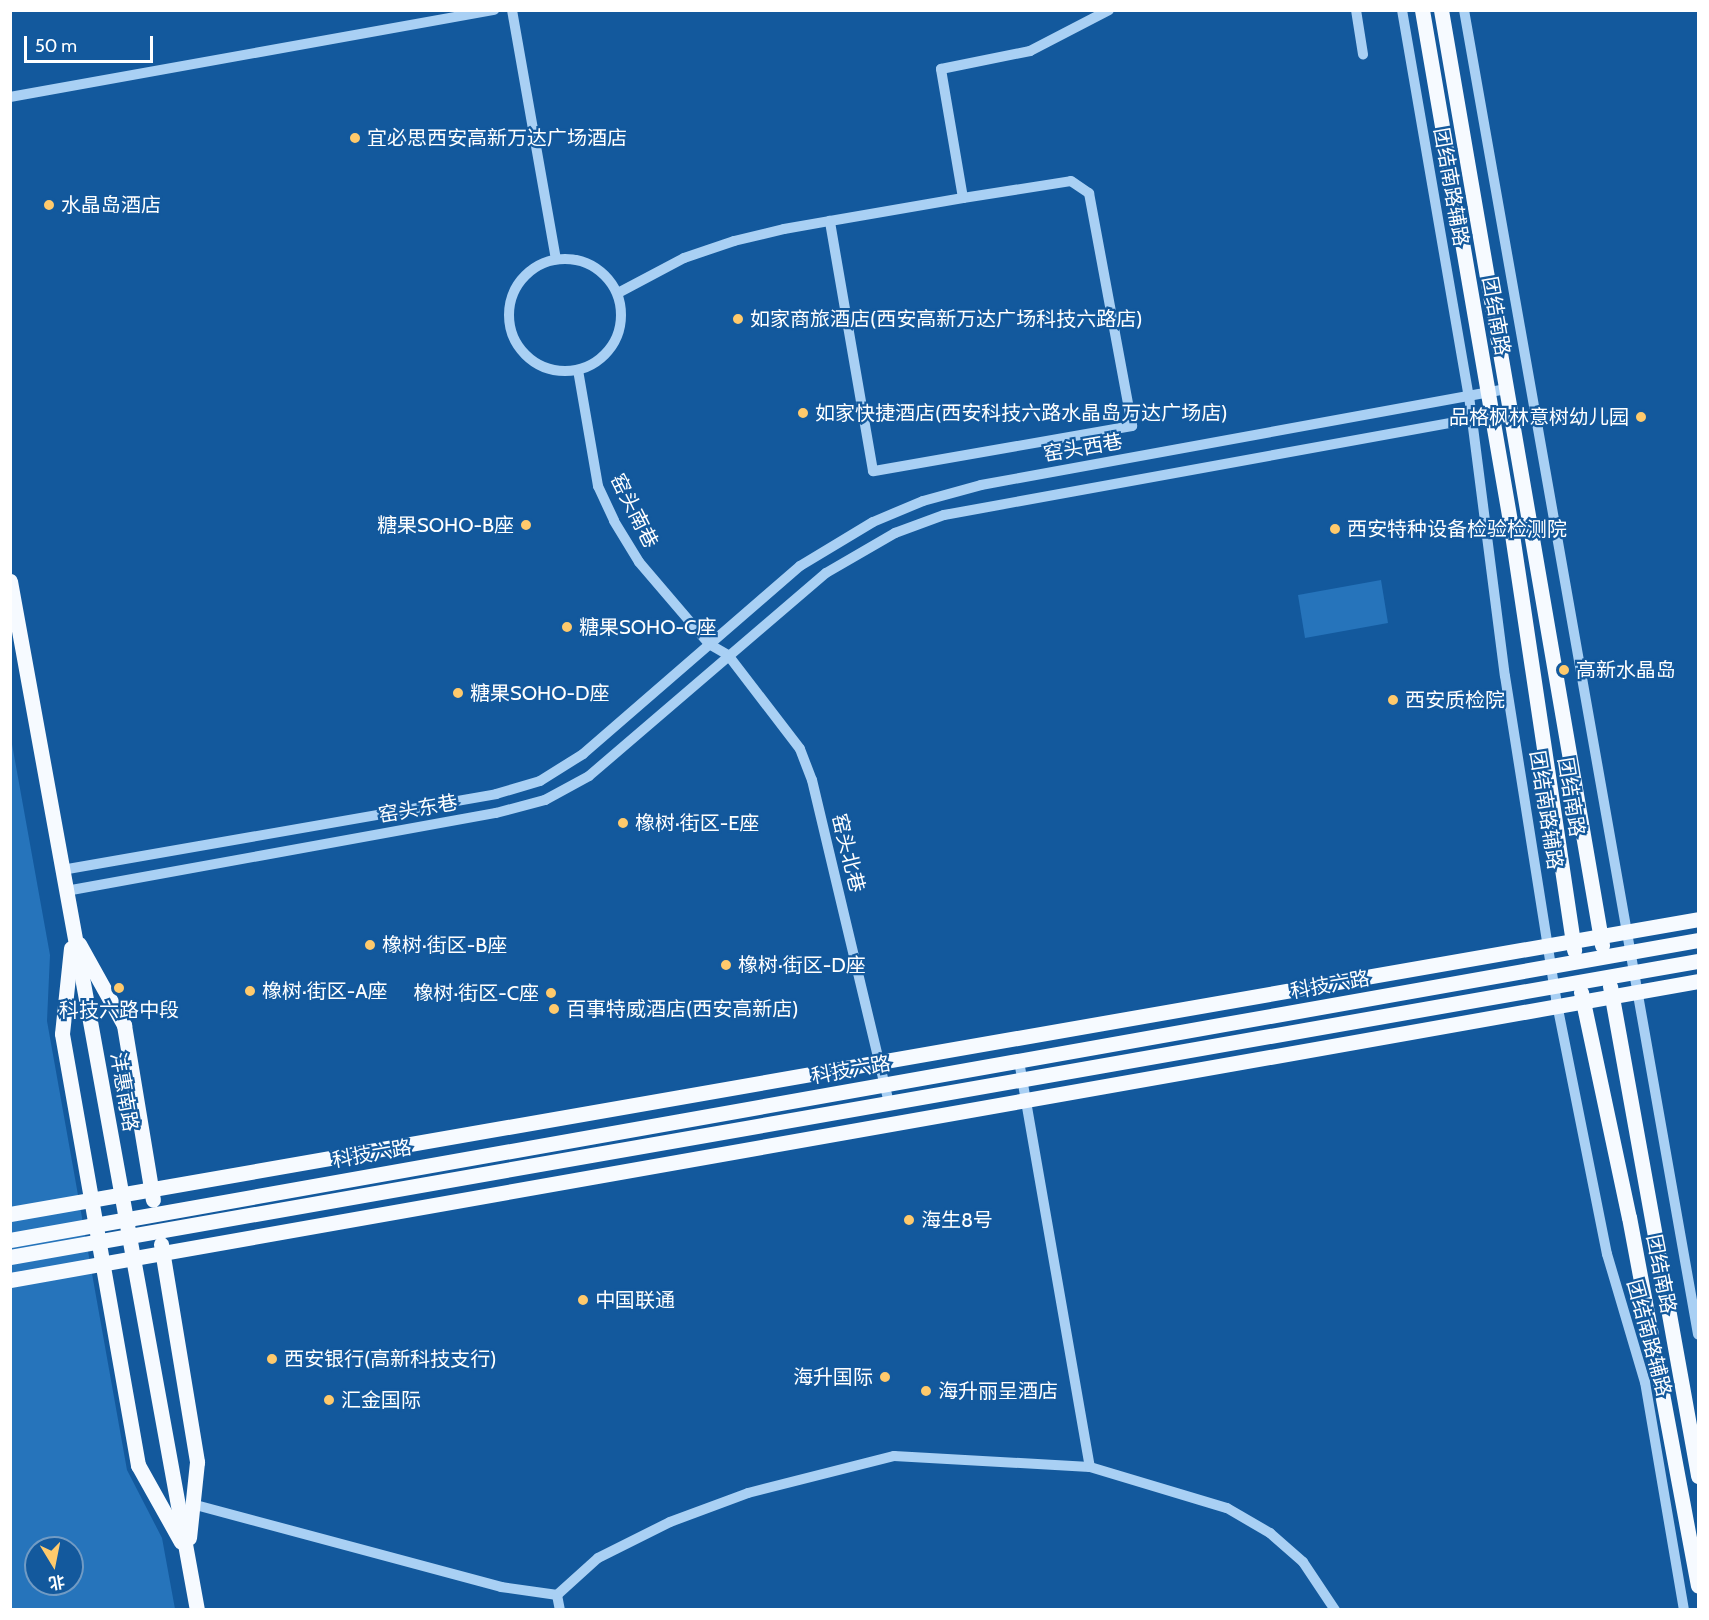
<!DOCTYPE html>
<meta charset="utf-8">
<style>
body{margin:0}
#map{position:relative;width:1709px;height:1620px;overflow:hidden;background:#13599d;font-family:Cabin,"Noto Sans SC",sans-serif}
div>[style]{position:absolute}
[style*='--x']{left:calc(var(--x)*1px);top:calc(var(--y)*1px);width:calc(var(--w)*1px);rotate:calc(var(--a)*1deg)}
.green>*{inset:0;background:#2674bb}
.minor>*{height:10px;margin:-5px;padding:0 5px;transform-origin:5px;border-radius:5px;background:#a9d0f4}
.minor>.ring{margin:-5px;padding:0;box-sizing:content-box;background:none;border:10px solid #a9d0f4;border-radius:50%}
.major>*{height:15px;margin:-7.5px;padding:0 7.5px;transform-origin:7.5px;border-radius:7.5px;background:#f6faff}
.dots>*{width:16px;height:16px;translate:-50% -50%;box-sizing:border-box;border:3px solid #13599d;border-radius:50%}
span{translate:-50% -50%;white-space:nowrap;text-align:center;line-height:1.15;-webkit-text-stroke:4.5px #13599d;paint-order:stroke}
.poi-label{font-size:20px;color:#fff}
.left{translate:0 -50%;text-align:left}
.right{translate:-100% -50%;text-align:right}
.street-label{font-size:20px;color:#fff}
.frame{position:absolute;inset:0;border:12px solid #fff;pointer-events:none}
.north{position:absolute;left:24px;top:1536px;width:60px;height:60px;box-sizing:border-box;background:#13599d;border:2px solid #719bc4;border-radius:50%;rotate:170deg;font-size:16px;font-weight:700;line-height:24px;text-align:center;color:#fff}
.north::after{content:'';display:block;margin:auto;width:21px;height:27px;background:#ffca6c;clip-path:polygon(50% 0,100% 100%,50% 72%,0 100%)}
.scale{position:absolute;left:24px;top:36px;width:129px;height:27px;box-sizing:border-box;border:3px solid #fff;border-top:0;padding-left:8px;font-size:18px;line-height:21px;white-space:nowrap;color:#fff;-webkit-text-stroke:4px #13599d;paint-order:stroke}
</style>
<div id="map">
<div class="green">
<div style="clip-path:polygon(1381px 580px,1388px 623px,1305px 638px,1298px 595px)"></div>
<div style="clip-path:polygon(evenodd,10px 733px,50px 955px,47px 1021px,127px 1470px,162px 1538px,175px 1609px,11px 1609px,10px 733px,36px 1548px,72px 1548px,72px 1584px,36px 1584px,36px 1548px)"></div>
</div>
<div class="minor">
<div style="--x:512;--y:10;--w:253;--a:80"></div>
<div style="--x:1356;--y:10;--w:45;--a:81"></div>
<div style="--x:1402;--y:10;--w:392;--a:80.2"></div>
<div style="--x:1469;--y:396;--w:282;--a:82.7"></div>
<div style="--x:1505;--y:676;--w:327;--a:81"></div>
<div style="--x:1556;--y:999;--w:260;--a:78.7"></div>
<div style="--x:1607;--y:1254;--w:134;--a:73.5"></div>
<div style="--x:1645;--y:1382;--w:231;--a:80.3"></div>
<div style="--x:1464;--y:10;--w:1345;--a:79.98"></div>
<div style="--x:10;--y:97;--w:492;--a:-10.2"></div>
<div style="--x:963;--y:198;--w:131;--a:-99.7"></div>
<div style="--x:941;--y:69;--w:91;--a:-11.4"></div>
<div style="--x:1030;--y:51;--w:89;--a:-27.4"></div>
<div class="ring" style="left:509px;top:259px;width:102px;height:102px"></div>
<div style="--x:618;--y:293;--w:75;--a:-27.9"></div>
<div style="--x:684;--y:258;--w:53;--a:-18.8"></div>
<div style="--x:734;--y:241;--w:51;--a:-13.5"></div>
<div style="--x:784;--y:229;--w:47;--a:-9.9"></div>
<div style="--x:830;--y:221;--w:135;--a:-9.8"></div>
<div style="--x:963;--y:198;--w:109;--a:-8.9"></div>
<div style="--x:1071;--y:181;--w:22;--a:34"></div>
<div style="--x:1089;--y:193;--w:237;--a:79.5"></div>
<div style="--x:1132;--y:426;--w:263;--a:170.1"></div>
<div style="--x:873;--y:471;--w:254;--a:-99.8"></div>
<div style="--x:578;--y:370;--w:118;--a:80.2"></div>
<div style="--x:598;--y:486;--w:38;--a:65"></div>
<div style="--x:614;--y:521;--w:48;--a:58.6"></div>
<div style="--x:639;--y:562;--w:108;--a:49.5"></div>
<div style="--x:709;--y:644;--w:22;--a:30"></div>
<div style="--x:728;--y:655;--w:118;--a:52.5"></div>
<div style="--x:800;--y:749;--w:33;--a:69"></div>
<div style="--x:812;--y:780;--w:332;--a:76.6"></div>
<div style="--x:62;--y:870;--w:441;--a:-9.9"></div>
<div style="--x:496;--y:794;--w:46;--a:-16.5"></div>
<div style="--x:540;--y:781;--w:51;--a:-32.1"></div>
<div style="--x:583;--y:754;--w:287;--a:-40.9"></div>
<div style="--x:800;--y:566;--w:85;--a:-31.1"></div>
<div style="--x:873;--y:522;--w:54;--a:-22.8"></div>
<div style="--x:923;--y:501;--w:60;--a:-15.4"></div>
<div style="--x:981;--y:485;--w:534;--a:-10.36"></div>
<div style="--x:66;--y:891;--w:437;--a:-10.3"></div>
<div style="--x:496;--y:813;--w:51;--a:-14.9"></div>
<div style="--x:545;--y:800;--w:50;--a:-28.6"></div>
<div style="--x:589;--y:776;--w:312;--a:-40.6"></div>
<div style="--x:826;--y:573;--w:80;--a:-30.1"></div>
<div style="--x:895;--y:533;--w:52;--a:-20.2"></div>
<div style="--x:944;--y:515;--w:575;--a:-10.31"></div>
<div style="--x:1019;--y:1061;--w:412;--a:80.1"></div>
<div style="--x:192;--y:1504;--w:320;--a:15"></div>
<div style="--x:501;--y:1587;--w:57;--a:8.1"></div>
<div style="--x:557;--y:1595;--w:55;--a:-42.1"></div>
<div style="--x:598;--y:1558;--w:80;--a:-26.6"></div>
<div style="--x:670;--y:1522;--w:83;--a:-20.4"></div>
<div style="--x:748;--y:1493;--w:151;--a:-14.2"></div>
<div style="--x:894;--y:1456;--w:196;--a:3.2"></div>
<div style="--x:1090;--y:1467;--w:143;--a:16.7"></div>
<div style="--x:1227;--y:1508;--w:50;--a:30.2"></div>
<div style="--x:1270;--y:1533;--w:44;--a:41.3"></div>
<div style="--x:1303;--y:1562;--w:58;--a:56.3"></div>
<div style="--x:557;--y:1595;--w:15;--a:79"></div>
</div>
<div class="major">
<div style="--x:1422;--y:10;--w:519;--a:80.23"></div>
<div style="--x:1510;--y:521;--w:434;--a:81.5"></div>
<div style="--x:1441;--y:10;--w:949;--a:80.23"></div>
<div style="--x:10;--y:581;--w:1046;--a:79.7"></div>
<div style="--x:79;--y:944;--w:93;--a:60.9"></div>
<div style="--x:124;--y:1025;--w:177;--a:80.6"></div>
<div style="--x:71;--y:948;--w:86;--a:96"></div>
<div style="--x:62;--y:1034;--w:438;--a:80"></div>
<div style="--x:138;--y:1465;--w:88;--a:60.8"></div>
<div style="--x:1610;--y:986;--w:498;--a:79.8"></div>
<div style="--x:1581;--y:992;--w:230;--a:78"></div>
<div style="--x:1629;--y:1217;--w:375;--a:79.4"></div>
<div style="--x:10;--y:1214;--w:1714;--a:-9.91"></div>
<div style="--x:10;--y:1240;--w:1714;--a:-10.08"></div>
<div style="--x:161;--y:1244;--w:221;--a:80.6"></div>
<div style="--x:197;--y:1462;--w:76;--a:96"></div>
<div style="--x:10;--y:1257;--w:1714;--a:-9.95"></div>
<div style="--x:10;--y:1280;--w:1714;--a:-10.04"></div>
</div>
<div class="dots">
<div style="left:355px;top:138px;background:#ffca6c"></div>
<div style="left:49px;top:205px;background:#ffca6c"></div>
<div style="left:738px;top:319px;background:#ffca6c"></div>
<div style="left:803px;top:413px;background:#ffca6c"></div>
<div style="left:1641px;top:417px;background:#ffca6c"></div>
<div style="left:526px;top:525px;background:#ffca6c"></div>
<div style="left:1335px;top:529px;background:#ffca6c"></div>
<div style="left:567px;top:627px;background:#ffca6c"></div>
<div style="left:1564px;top:670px;background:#ffca6c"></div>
<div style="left:458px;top:693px;background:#ffca6c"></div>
<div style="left:1393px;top:700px;background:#ffca6c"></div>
<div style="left:623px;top:823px;background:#ffca6c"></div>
<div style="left:370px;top:945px;background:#ffca6c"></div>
<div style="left:726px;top:965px;background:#ffca6c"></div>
<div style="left:119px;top:988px;background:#ffca6c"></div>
<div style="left:250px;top:991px;background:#ffca6c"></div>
<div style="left:551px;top:993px;background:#ffca6c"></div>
<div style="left:554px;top:1009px;background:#ffca6c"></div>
<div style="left:909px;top:1220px;background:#ffca6c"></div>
<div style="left:583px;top:1300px;background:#ffca6c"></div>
<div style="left:272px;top:1359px;background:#ffca6c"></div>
<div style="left:885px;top:1377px;background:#ffca6c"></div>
<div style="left:926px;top:1391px;background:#ffca6c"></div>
<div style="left:329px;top:1400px;background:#ffca6c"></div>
</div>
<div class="poi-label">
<span class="left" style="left:367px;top:138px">宜必思西安高新万达广场酒店</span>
<span class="left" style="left:61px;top:205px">水晶岛酒店</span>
<span class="left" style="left:750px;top:319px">如家商旅酒店(西安高新万达广场科技六路店)</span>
<span class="left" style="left:815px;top:413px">如家快捷酒店(西安科技六路水晶岛万达广场店)</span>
<span class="right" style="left:1629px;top:417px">品格枫林意树幼儿园</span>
<span class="right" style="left:514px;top:525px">糖果SOHO-B座</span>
<span class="left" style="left:1347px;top:529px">西安特种设备检验检测院</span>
<span class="left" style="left:579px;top:627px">糖果SOHO-C座</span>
<span class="left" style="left:1576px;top:670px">高新水晶岛</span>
<span class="left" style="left:470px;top:693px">糖果SOHO-D座</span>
<span class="left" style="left:1405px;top:700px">西安质检院</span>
<span class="left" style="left:635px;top:823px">橡树·街区-E座</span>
<span class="left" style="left:382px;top:945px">橡树·街区-B座</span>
<span class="left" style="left:738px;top:965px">橡树·街区-D座</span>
<span class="left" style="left:262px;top:991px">橡树·街区-A座</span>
<span class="right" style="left:539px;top:993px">橡树·街区-C座</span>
<span class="left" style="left:566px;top:1009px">百事特威酒店(西安高新店)</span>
<span style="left:119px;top:1010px">科技六路中段</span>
<span class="left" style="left:921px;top:1220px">海生8号</span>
<span class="left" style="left:595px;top:1300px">中国联通</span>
<span class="left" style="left:284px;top:1359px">西安银行(高新科技支行)</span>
<span class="right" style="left:873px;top:1377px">海升国际</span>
<span class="left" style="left:938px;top:1391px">海升丽呈酒店</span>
<span class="left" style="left:341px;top:1400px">汇金国际</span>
</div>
<div class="street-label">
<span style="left:1451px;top:187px;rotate:80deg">团结南路辅路</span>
<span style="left:1496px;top:316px;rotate:80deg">团结南路</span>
<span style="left:1083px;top:448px;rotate:-10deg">窑头西巷</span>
<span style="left:634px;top:511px;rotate:63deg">窑头南巷</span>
<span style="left:1571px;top:797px;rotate:81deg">团结南路</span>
<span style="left:418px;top:809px;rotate:-10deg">窑头东巷</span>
<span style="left:1546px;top:810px;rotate:81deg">团结南路辅路</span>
<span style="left:848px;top:853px;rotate:76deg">窑头北巷</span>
<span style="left:1330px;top:985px;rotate:-10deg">科技六路</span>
<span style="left:851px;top:1070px;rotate:-10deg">科技六路</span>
<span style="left:124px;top:1092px;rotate:80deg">沣惠南路</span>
<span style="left:372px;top:1154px;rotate:-10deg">科技六路</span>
<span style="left:1661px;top:1274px;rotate:79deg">团结南路</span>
<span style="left:1649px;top:1338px;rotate:75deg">团结南路辅路</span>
</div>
<div class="frame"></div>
<div class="north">北</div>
<div class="scale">50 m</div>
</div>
